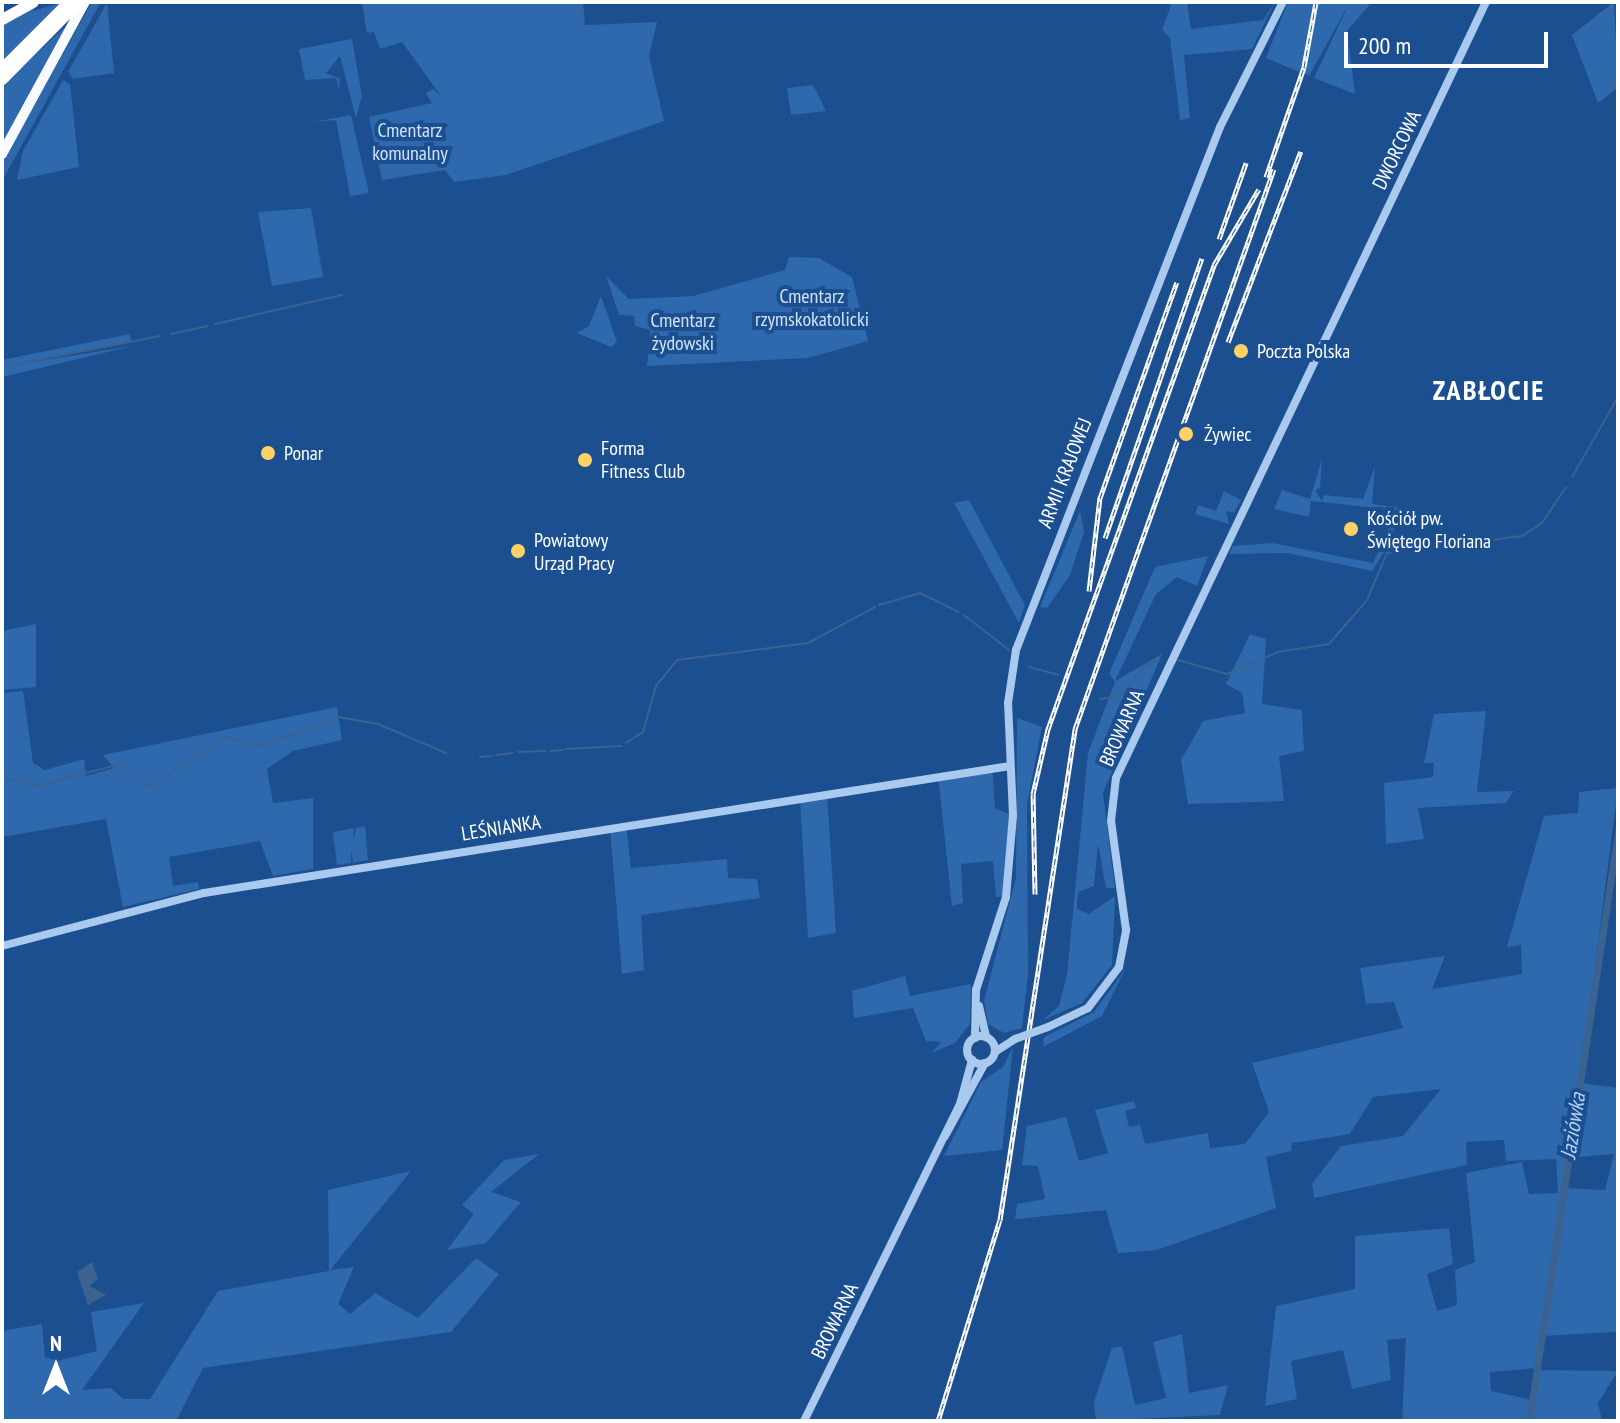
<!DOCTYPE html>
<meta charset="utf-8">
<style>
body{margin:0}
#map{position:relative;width:1620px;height:1423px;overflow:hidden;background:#1b4f8f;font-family:"PT Sans Narrow",sans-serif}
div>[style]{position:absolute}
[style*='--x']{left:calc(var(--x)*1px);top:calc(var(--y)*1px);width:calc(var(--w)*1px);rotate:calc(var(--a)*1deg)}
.green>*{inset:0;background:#2e69ad}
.water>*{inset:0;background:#3c6290}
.stream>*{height:2px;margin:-1px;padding:0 1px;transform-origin:1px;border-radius:1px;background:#3c6290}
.canal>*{height:7px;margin:-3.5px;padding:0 3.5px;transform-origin:3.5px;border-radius:3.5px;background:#3c6290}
.tertiary>*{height:8px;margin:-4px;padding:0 4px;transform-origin:4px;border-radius:4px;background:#a9c9ee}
.tertiary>.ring{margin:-4px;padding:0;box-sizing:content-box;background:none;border:8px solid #a9c9ee;border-radius:50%}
.trunk>*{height:10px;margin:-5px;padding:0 5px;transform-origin:5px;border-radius:5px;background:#f8faff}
.motorway>*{height:11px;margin:-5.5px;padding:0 5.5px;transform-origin:5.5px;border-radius:5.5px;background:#fff}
.rail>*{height:5px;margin-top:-2.5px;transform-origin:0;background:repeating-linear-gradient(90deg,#1b4f8f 0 6px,#fff 0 12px);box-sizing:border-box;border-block:2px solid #fff}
.tertiary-bridge>*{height:8px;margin:-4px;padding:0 4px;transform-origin:4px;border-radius:4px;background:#a9c9ee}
.dots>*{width:22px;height:22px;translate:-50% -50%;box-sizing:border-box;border:4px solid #1b4f8f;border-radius:50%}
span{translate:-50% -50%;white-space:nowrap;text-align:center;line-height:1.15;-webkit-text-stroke:8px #1b4f8f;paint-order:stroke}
.park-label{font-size:20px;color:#cfe3fa}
.street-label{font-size:20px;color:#fff}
.poi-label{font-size:20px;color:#fff}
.left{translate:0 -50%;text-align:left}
.water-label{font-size:22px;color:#b5d3f5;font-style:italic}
.district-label{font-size:28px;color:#fff;font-weight:700;letter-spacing:2px}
.frame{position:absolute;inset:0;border:4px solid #fff;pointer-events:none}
.north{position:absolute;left:16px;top:1327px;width:80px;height:80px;-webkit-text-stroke:6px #1b4f8f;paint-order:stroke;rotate:0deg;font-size:22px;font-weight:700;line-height:32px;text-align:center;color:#fff}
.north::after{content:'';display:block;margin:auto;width:28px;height:36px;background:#fff;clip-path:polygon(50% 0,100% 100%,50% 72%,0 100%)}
.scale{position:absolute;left:1344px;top:32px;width:204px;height:36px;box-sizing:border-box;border:4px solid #fff;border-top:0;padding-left:10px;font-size:24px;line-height:28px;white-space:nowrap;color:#fff;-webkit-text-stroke:6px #1b4f8f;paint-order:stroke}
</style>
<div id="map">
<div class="green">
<div style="clip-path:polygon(39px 2px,33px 11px,63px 2px,2px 64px,2px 22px)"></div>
<div style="clip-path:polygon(92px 2px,101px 2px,2px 181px,2px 163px)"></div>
<div style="clip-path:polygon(362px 2px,583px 2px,585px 25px,657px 22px,649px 56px,664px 121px,506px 175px,454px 182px,445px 170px,382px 180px,369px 117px,432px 103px,426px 93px,433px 89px,441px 96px,402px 42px,380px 49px,374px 32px,367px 33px)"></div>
<div style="clip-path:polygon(1172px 2px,1187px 2px,1191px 29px,1263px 20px,1275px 2px,1252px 49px,1184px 55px,1190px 118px,1180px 120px,1170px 38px,1162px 30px)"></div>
<div style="clip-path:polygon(1288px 2px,1372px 2px,1347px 31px,1355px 94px,1314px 78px,1349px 4px,1309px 76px,1266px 58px)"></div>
<div style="clip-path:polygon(1614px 2px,1618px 87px,1598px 103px,1572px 35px)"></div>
<div style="clip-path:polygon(107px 3px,114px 73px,73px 79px,68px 72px)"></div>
<div style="clip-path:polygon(67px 25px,2px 145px,2px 85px)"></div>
<div style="clip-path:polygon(352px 39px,362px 96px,356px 118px,340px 56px,326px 73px,340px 79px,339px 91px,336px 78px,305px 80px,299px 49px)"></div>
<div style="clip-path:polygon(63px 80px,70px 84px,79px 167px,17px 180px,23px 151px)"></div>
<div style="clip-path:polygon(813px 85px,826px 111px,791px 115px,787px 88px)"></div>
<div style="clip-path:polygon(351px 115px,369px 193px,350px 196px,336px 120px,313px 122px)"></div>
<div style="clip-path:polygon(311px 208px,323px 277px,272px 286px,258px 212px)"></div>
<div style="clip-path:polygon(789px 257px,819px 258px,852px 277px,868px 341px,808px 358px,647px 366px,650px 330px,635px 326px,634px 316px,619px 315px,606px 276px,629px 299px,693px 296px,785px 270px)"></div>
<div style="clip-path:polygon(601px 296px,617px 342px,611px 347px,577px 333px,589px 326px)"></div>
<div style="clip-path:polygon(130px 334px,131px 341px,19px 364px,133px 346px,2px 377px,2px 360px)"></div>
<div style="clip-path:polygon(1322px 459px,1320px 488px,1315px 490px,1322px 501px,1324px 495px,1363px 499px,1375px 466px,1372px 504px,1402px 508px,1389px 544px,1372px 571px,1287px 553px,1229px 554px,1233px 546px,1272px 543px,1373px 563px,1397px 510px,1311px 501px,1309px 517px,1274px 509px,1282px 490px,1310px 499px)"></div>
<div style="clip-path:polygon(1224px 491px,1241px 500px,1234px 513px,1226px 511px,1229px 524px,1195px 514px,1198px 505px,1216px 511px)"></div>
<div style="clip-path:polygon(969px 500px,1025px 605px,1019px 623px,954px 503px)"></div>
<div style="clip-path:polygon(1080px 511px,1084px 532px,1070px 575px,1047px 608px,1040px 607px)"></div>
<div style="clip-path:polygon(1208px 556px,1197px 586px,1177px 577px,1156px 594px,1115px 681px,1162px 654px,1103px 793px,1115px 888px,1106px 888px,1098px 844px,1094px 886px,1078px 892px,1077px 909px,1089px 914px,1115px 896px,1112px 965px,1082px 1003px,1043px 1020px,1059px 1006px,1067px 975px,1088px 753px,1115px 682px,1109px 674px,1155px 567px)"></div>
<div style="clip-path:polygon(36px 624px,36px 687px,2px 690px,2px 631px)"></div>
<div style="clip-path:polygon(1250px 634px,1266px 639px,1262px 704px,1302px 710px,1304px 751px,1279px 756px,1284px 801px,1188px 804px,1181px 760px,1203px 721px,1245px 713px,1242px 693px,1226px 684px)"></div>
<div style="clip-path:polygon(23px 691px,33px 763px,45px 770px,84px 759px,86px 776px,114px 768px,103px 755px,337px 707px,342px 740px,293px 751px,267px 769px,273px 803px,313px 798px,313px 869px,273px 876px,260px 841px,169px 857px,173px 886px,198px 882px,199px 889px,123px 907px,106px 819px,2px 837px,2px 693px)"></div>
<div style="clip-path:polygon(1486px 711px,1477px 792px,1514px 791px,1506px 803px,1418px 808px,1424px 839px,1386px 844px,1384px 783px,1433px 777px,1434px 763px,1424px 763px,1434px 714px)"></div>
<div style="clip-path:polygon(1017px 718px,1042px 727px,1027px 804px,1028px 974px,1022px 1028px,1004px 1033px,988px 1024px,984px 1001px,1016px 878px)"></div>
<div style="clip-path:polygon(992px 767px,995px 808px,1013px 816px,1006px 897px,996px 897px,993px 861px,961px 864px,963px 903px,952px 906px,938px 775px)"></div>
<div style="clip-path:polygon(evenodd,1618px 788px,1580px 1083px,1618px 1088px,1618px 1332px,1542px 1336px,1537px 1368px,1490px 1372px,1491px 1391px,1533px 1400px,1529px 1421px,1402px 1421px,1406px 1338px,1387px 1340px,1391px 1380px,1352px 1389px,1343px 1350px,1291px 1361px,1297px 1399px,1265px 1406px,1276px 1306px,1355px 1289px,1355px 1236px,1449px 1228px,1453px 1264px,1427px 1274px,1437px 1311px,1457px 1305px,1455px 1270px,1475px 1262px,1466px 1173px,1522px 1162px,1529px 1194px,1558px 1193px,1556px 1159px,1506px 1161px,1504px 1140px,1466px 1142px,1467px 1165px,1314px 1198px,1312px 1184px,1341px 1146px,1403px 1136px,1441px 1089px,1373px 1097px,1350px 1134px,1292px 1143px,1291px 1151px,1266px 1157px,1276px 1208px,1157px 1250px,1118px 1253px,1106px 1210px,1015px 1219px,1017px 1204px,1045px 1199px,1038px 1166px,1022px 1165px,1027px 1126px,1066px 1117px,1079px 1161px,1108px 1153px,1095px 1110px,1134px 1101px,1136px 1108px,1125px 1111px,1129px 1127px,1140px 1125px,1145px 1144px,1208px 1133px,1210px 1148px,1245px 1144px,1269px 1112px,1252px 1063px,1403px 1028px,1394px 1002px,1366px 1004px,1360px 968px,1445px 956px,1432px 989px,1522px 974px,1521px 945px,1507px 947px,1544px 816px,1578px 813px,1579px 792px,1618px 788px,1614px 1154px,1605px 1190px,1564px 1188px,1568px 1158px,1614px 1154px)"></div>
<div style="clip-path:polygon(827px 794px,836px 933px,808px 938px,800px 798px)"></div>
<div style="clip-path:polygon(626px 825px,631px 868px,727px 859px,728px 878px,757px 879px,760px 898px,641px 915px,644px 970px,622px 974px,610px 828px)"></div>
<div style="clip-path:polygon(365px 826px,368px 860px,353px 863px,351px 849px,351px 863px,337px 865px,333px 832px,354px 828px,353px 842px,356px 828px)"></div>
<div style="clip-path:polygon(1126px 968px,1102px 1016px,1043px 1047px,1044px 1037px,1094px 1012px)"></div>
<div style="clip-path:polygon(905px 976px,910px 996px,971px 984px,970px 1024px,955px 1043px,931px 1053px,942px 1042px,926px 1041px,913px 1008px,854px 1018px,852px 991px)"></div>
<div style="clip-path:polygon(1013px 1047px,1002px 1150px,944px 1156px,981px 1082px,1003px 1067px)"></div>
<div style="clip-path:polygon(539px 1154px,491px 1192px,521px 1202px,486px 1243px,447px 1250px,474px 1214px,462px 1205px,504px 1160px)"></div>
<div style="clip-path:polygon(411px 1171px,330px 1270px,354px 1267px,338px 1304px,350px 1314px,375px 1293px,418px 1318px,476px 1258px,499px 1274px,451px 1332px,203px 1368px,176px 1421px,2px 1421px,2px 1331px,42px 1324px,45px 1357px,58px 1361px,97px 1351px,91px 1312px,144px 1303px,82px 1390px,111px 1388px,123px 1399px,150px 1399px,218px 1291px,329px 1271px,328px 1190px)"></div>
<div style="clip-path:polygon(1182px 1334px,1189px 1393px,1228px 1385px,1220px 1415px,1096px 1421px,1094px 1402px,1112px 1348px,1122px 1346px,1135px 1405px,1166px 1398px,1153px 1342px)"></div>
<div style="clip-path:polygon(1540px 1370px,1618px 1371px,1598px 1403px,1602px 1421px,1532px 1421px)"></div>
</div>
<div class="water">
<div style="clip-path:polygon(92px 1262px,98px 1279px,90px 1286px,106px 1295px,88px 1305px,77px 1272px)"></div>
</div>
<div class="stream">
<div style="--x:215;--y:324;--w:130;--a:-12.9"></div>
<div style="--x:171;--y:334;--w:38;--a:-12"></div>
<div style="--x:2;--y:367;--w:161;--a:-11.1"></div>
<div style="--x:1572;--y:477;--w:92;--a:-60.1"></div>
<div style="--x:879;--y:605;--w:43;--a:-16.3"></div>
<div style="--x:920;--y:593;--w:43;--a:26"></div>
<div style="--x:964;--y:615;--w:57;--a:37.9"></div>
<div style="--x:1178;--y:660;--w:51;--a:15.9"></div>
<div style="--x:1227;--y:674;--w:56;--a:-23.3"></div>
<div style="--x:1278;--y:652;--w:52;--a:-8.9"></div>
<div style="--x:1329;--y:644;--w:58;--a:-49.2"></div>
<div style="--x:1367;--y:600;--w:51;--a:-66.9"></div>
<div style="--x:1387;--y:553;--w:136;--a:-7.2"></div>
<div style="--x:1522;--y:536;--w:24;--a:-33"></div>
<div style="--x:1542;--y:523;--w:43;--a:-56.3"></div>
<div style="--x:1029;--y:667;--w:30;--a:15"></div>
<div style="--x:1100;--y:699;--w:22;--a:-10"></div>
<div style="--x:1122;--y:695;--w:35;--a:-53"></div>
<div style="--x:1143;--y:667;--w:17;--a:-24"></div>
<div style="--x:626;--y:743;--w:20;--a:-33"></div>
<div style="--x:643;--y:732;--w:48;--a:-74.2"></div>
<div style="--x:656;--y:686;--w:33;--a:-51"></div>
<div style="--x:677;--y:660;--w:132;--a:-7.4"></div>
<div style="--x:808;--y:643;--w:76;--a:-28.2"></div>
<div style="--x:566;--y:749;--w:56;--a:-3.1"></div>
<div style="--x:551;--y:751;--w:12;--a:-5"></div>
<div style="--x:518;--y:752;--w:27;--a:-2"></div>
<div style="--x:496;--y:755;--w:16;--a:-7"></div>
<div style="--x:480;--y:757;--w:13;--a:-4"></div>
<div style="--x:2;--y:777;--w:36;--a:14"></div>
<div style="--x:37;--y:786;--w:82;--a:-14.9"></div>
<div style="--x:116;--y:765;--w:39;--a:35"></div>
<div style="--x:148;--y:787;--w:92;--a:-33"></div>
<div style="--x:225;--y:737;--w:38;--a:14"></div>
<div style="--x:262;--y:746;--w:81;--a:-20.9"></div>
<div style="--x:338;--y:717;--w:41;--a:9.9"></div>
<div style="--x:378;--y:724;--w:74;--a:23.1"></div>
</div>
<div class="canal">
<div style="--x:1529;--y:1421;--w:596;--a:-81.41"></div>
</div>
<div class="tertiary">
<div style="--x:2;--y:946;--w:209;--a:-14.7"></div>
<div style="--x:204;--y:893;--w:816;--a:-8.95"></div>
<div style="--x:979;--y:1006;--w:32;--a:77"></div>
<div style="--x:1048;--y:1027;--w:44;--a:-25.4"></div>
<div style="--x:1088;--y:1008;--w:51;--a:-52.9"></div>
<div style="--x:1119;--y:967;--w:38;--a:-79"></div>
<div style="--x:1126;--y:930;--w:110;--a:-97.8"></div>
<div style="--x:1111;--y:821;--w:43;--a:-83.4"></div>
<div style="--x:1116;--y:778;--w:860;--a:-64.51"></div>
<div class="ring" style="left:967px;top:1036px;width:20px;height:20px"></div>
<div style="--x:975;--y:1038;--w:48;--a:-88.8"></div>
<div style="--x:976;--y:990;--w:98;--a:-72.1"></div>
<div style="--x:1006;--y:897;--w:81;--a:-85.1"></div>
<div style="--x:1013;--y:816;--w:113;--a:-92.5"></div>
<div style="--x:1008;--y:703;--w:54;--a:-81.4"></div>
<div style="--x:1016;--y:650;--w:561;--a:-68.69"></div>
<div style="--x:1220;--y:127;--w:140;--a:-63.3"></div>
<div style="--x:995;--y:1052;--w:24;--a:-33"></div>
<div style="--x:945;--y:1136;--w:83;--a:-61.3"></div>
<div style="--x:804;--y:1421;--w:353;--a:-63.8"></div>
<div style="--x:960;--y:1104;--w:46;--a:-74.7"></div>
</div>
<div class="trunk">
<div style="--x:2;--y:154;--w:173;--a:-61.4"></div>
</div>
<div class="motorway">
<div style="--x:2;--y:19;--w:35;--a:-29"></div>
<div style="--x:2;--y:68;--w:93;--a:-45"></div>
<div style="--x:2;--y:79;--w:108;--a:-45.4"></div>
</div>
<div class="rail">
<div style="--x:1266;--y:177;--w:116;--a:-70.9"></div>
<div style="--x:1304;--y:67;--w:66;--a:-79.5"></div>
<div style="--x:1219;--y:239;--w:81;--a:-70.4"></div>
<div style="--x:1228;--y:342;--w:204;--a:-69.1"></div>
<div style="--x:1105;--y:538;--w:296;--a:-70.9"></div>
<div style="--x:1089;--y:591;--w:94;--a:-83.3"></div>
<div style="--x:1100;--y:498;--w:229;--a:-70.4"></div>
<div style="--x:1035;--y:894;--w:100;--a:-91.1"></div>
<div style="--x:1033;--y:794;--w:67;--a:-77"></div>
<div style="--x:1048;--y:729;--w:493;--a:-70.3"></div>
<div style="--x:1214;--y:265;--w:88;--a:-59.4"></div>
<div style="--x:938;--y:1421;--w:210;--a:-72.9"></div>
<div style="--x:1000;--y:1220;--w:497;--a:-81.3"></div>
<div style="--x:1075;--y:729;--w:594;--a:-70.44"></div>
</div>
<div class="tertiary-bridge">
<div style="--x:1015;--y:1039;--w:35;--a:-20"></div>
</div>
<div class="dots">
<div style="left:1241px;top:351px;background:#ffd166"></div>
<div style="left:1186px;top:434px;background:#ffd166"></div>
<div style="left:268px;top:453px;background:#ffd166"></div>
<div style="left:585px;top:460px;background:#ffd166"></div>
<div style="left:1351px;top:529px;background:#ffd166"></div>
<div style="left:518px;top:551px;background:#ffd166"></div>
</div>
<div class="park-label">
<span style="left:410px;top:142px">Cmentarz<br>komunalny</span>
<span style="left:812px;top:308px">Cmentarz<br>rzymskokatolicki</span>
<span style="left:683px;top:332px">Cmentarz<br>żydowski</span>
</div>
<div class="street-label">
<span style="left:1397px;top:150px;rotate:-64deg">DWORCOWA</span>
<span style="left:1065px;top:473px;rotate:-69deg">ARMII KRAJOWEJ</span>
<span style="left:1122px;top:728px;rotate:-66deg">BROWARNA</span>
<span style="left:501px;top:828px;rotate:-9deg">LEŚNIANKA</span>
<span style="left:835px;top:1321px;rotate:-64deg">BROWARNA</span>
</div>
<div class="poi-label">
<span class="left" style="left:1257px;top:351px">Poczta Polska</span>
<span class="left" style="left:1204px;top:434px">Żywiec</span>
<span class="left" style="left:601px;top:460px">Forma<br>Fitness Club</span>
<span class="left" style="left:284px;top:453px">Ponar</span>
<span class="left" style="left:1367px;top:530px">Kościół pw.<br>Świętego Floriana</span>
<span class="left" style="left:534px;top:552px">Powiatowy<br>Urząd Pracy</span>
</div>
<div class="water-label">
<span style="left:1573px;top:1126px;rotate:-81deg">Jaziówka</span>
</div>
<div class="district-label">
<span style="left:1489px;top:390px">ZABŁOCIE</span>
</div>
<div class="frame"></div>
<div class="north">N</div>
<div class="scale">200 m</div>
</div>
